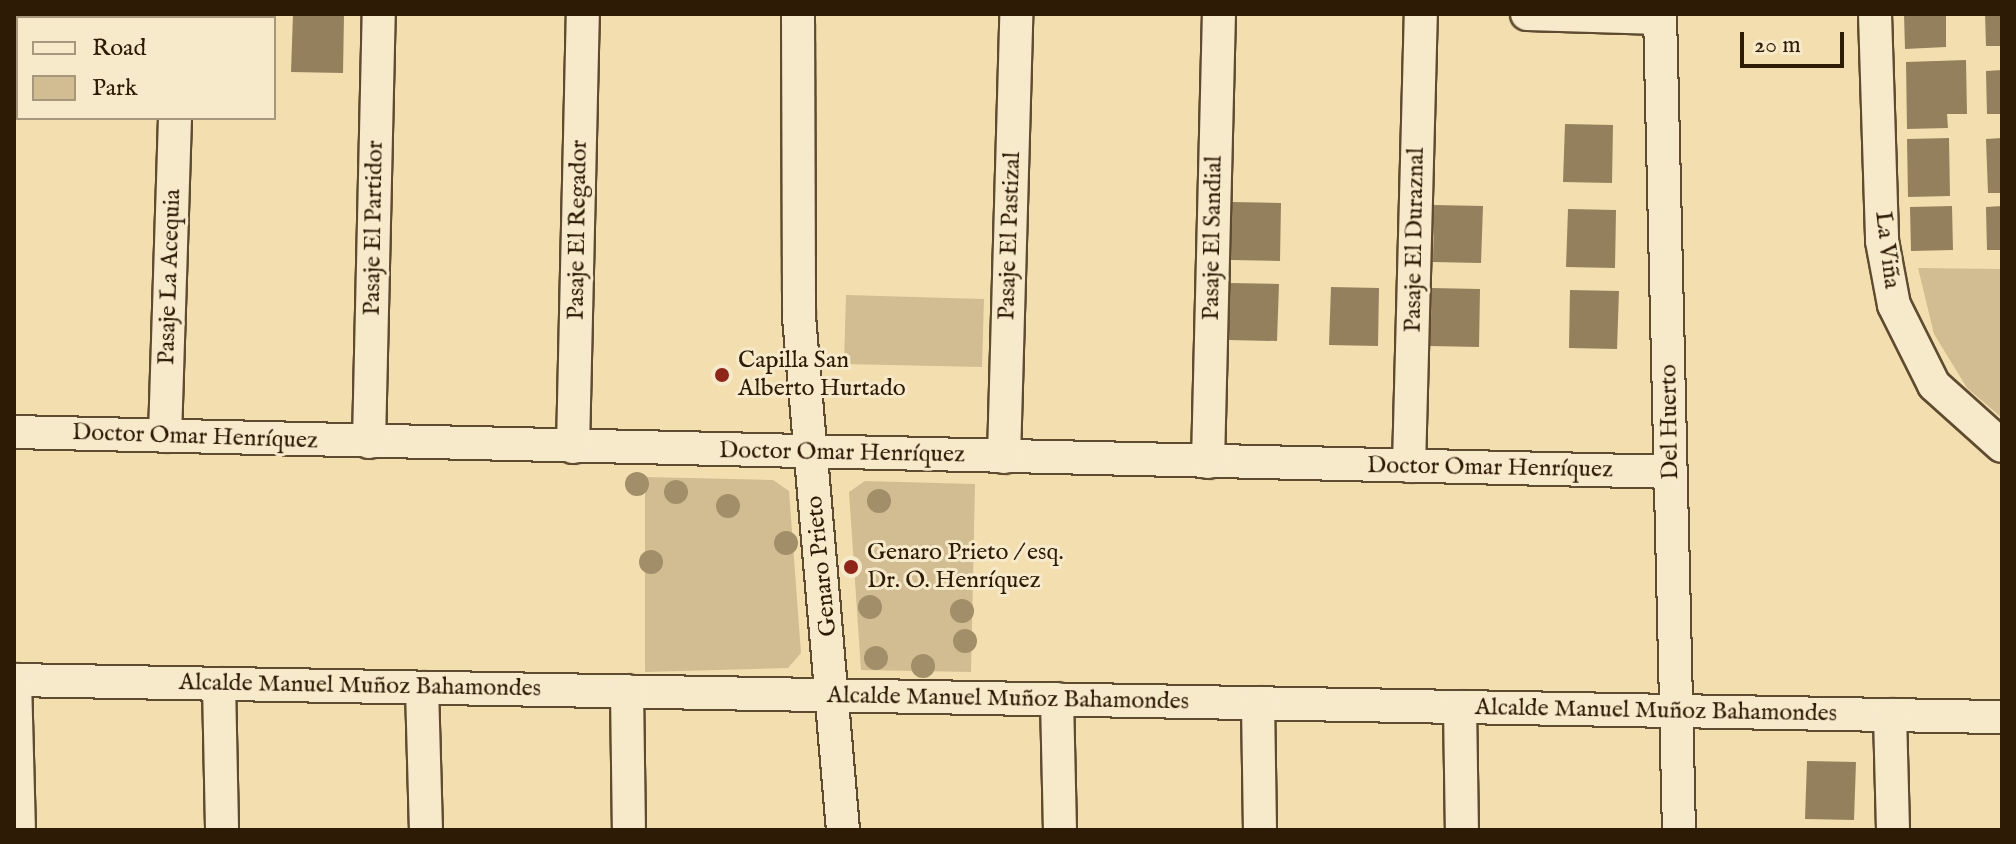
<!DOCTYPE html>
<meta charset="utf-8">
<style>
body{margin:0}
#map{position:relative;width:2016px;height:844px;overflow:hidden;background:#f3deaf;font-family:"IM FELL English",serif}
div>[style]{position:absolute}
[style*='--x']{left:calc(var(--x)*1px);top:calc(var(--y)*1px);width:calc(var(--w)*1px);rotate:calc(var(--a)*1deg)}
.green>*{inset:0;background:#d2bd92}
.building>*{inset:0;background:#94805d}
.roads{filter:drop-shadow(2px 0 #5f4c30) drop-shadow(-2px 0 #5f4c30) drop-shadow(0 2px #5f4c30) drop-shadow(0 -2px #5f4c30)}
.minor>*{height:32px;margin:-16px;padding:0 16px;transform-origin:16px;border-radius:16px;background:#f7eacb}
.trees>*{width:24px;height:24px;margin:-12px;border-radius:50%;background:#a28e69}
.dots>*{width:22px;height:22px;translate:-50% -50%;box-sizing:border-box;border:4px solid #f7eacb;border-radius:50%}
span{translate:-50% -50%;white-space:nowrap;text-align:center;line-height:1.15;-webkit-text-stroke:6px #f7eacb;paint-order:stroke}
.street-label{font-size:24px;color:#2e1b05}
.poi-label{font-size:24px;color:#2e1b05}
.left{translate:0 -50%;text-align:left}
.frame{position:absolute;inset:0;border:16px solid #2e1b05;pointer-events:none}
.legend{position:absolute;left:16px;top:16px;width:260px;height:104px;box-sizing:border-box;background:#f7eacb;border:2px solid #a7977c;margin:0;padding:10px 14px;list-style:none;font-size:24px;color:#2e1b05}
.legend li{display:flex;align-items:center;gap:16px;height:40px}
.legend b{width:40px;border:2px solid #a7977c}
.scale{position:absolute;left:1740px;top:32px;width:104px;height:36px;box-sizing:border-box;border:4px solid #2e1b05;border-top:0;padding-left:10px;font-size:24px;line-height:28px;white-space:nowrap;color:#2e1b05;-webkit-text-stroke:6px #f7eacb;paint-order:stroke}
</style>
<div id="map">
<div class="green">
<div style="clip-path:polygon(1918px 268px,2002px 269px,2002px 418px,1967px 388px,1934px 334px)"></div>
<div style="clip-path:polygon(846px 295px,984px 299px,982px 367px,844px 364px)"></div>
<div style="clip-path:polygon(645px 477px,773px 480px,789px 491px,801px 653px,788px 668px,645px 672px)"></div>
<div style="clip-path:polygon(865px 481px,975px 484px,971px 672px,861px 670px,849px 492px)"></div>
</div>
<div class="building">
<div style="clip-path:polygon(293px 14px,344px 15px,343px 73px,291px 72px)"></div>
<div style="clip-path:polygon(1904px 14px,1946px 14px,1946px 47px,1905px 49px)"></div>
<div style="clip-path:polygon(1985px 14px,2002px 14px,2002px 46px,1986px 46px)"></div>
<div style="clip-path:polygon(1966px 60px,1967px 114px,1947px 114px,1948px 128px,1907px 129px,1906px 62px)"></div>
<div style="clip-path:polygon(2002px 70px,2002px 114px,1987px 114px,1986px 71px)"></div>
<div style="clip-path:polygon(1565px 124px,1613px 125px,1612px 183px,1563px 182px)"></div>
<div style="clip-path:polygon(1949px 138px,1950px 196px,1908px 197px,1907px 139px)"></div>
<div style="clip-path:polygon(2002px 138px,2002px 193px,1988px 193px,1986px 139px)"></div>
<div style="clip-path:polygon(1232px 202px,1281px 203px,1280px 261px,1231px 260px)"></div>
<div style="clip-path:polygon(1434px 205px,1483px 206px,1481px 263px,1433px 262px)"></div>
<div style="clip-path:polygon(1952px 206px,1953px 250px,1911px 251px,1910px 207px)"></div>
<div style="clip-path:polygon(2002px 206px,2002px 250px,1987px 250px,1986px 207px)"></div>
<div style="clip-path:polygon(1568px 209px,1616px 210px,1615px 268px,1566px 267px)"></div>
<div style="clip-path:polygon(1229px 283px,1279px 284px,1277px 341px,1228px 340px)"></div>
<div style="clip-path:polygon(1331px 287px,1379px 288px,1378px 346px,1329px 345px)"></div>
<div style="clip-path:polygon(1432px 288px,1480px 289px,1479px 347px,1430px 346px)"></div>
<div style="clip-path:polygon(1570px 290px,1619px 291px,1617px 349px,1569px 348px)"></div>
<div style="clip-path:polygon(1807px 761px,1856px 762px,1854px 820px,1805px 819px)"></div>
</div>
<div class="roads">
<div class="minor">
<div style="--x:798;--y:14;--w:303;--a:89.8"></div>
<div style="--x:799;--y:317;--w:515;--a:85.1"></div>
<div style="--x:1527;--y:14;--w:133;--a:1.7"></div>
<div style="--x:1660;--y:14;--w:816;--a:88.67"></div>
<div style="--x:1875;--y:14;--w:227;--a:88.2"></div>
<div style="--x:1882;--y:241;--w:65;--a:79.4"></div>
<div style="--x:1894;--y:305;--w:89;--a:63.4"></div>
<div style="--x:1934;--y:385;--w:91;--a:41.9"></div>
<div style="--x:178;--y:18;--w:4;--a:-90"></div>
<div style="--x:14;--y:432;--w:1657;--a:1.38"></div>
<div style="--x:165;--y:436;--w:318;--a:-88.2"></div>
<div style="--x:369;--y:442;--w:428;--a:-88.7"></div>
<div style="--x:573;--y:447;--w:433;--a:-88.7"></div>
<div style="--x:1004;--y:457;--w:443;--a:-88.4"></div>
<div style="--x:1208;--y:462;--w:448;--a:-88.6"></div>
<div style="--x:1409;--y:466;--w:452;--a:-88.5"></div>
<div style="--x:14;--y:680;--w:1988;--a:1.07"></div>
<div style="--x:15;--y:680;--w:150;--a:88.5"></div>
<div style="--x:219;--y:684;--w:146;--a:88.8"></div>
<div style="--x:422;--y:688;--w:142;--a:88.4"></div>
<div style="--x:627;--y:691;--w:139;--a:89.2"></div>
<div style="--x:1057;--y:699;--w:131;--a:88.7"></div>
<div style="--x:1258;--y:703;--w:127;--a:89.1"></div>
<div style="--x:1460;--y:707;--w:123;--a:89.1"></div>
<div style="--x:1890;--y:715;--w:115;--a:88.5"></div>
</div>
</div>
<div class="trees">
<div style="left:637px;top:484px"></div>
<div style="left:676px;top:492px"></div>
<div style="left:879px;top:501px"></div>
<div style="left:728px;top:506px"></div>
<div style="left:786px;top:543px"></div>
<div style="left:651px;top:562px"></div>
<div style="left:870px;top:607px"></div>
<div style="left:962px;top:611px"></div>
<div style="left:965px;top:641px"></div>
<div style="left:876px;top:658px"></div>
<div style="left:923px;top:666px"></div>
</div>
<div class="dots">
<div style="left:722px;top:375px;background:#8f2418"></div>
<div style="left:851px;top:567px;background:#8f2418"></div>
</div>
<div class="street-label">
<span style="left:374px;top:228px;rotate:-89deg">Pasaje El Partidor</span>
<span style="left:578px;top:230px;rotate:-89deg">Pasaje El Regador</span>
<span style="left:1010px;top:236px;rotate:-88deg">Pasaje El Pastizal</span>
<span style="left:1213px;top:238px;rotate:-89deg">Pasaje El Sandial</span>
<span style="left:1415px;top:240px;rotate:-89deg">Pasaje El Duraznal</span>
<span style="left:1887px;top:250px;rotate:83deg">La Viña</span>
<span style="left:170px;top:277px;rotate:-88deg">Pasaje La Acequia</span>
<span style="left:1670px;top:422px;rotate:-91deg">Del Huerto</span>
<span style="left:195px;top:437px;rotate:2deg">Doctor Omar Henríquez</span>
<span style="left:842px;top:453px;rotate:1deg">Doctor Omar Henríquez</span>
<span style="left:1490px;top:468px;rotate:1deg">Doctor Omar Henríquez</span>
<span style="left:822px;top:566px;rotate:-96deg">Genaro Prieto</span>
<span style="left:360px;top:686px;rotate:1deg">Alcalde Manuel Muñoz Bahamondes</span>
<span style="left:1008px;top:699px;rotate:1deg">Alcalde Manuel Muñoz Bahamondes</span>
<span style="left:1656px;top:711px;rotate:1deg">Alcalde Manuel Muñoz Bahamondes</span>
</div>
<div class="poi-label">
<span class="left" style="left:738px;top:375px">Capilla San<br>Alberto Hurtado</span>
<span class="left" style="left:867px;top:567px">Genaro Prieto / esq.<br>Dr. O. Henríquez</span>
</div>
<div class="frame"></div>
<ul class="legend">
<li><b style="height:10px;background:#f7eacb"></b>Road</li>
<li><b style="height:22px;background:#d2bd92"></b>Park</li>
</ul>
<div class="scale">20 m</div>
</div>
